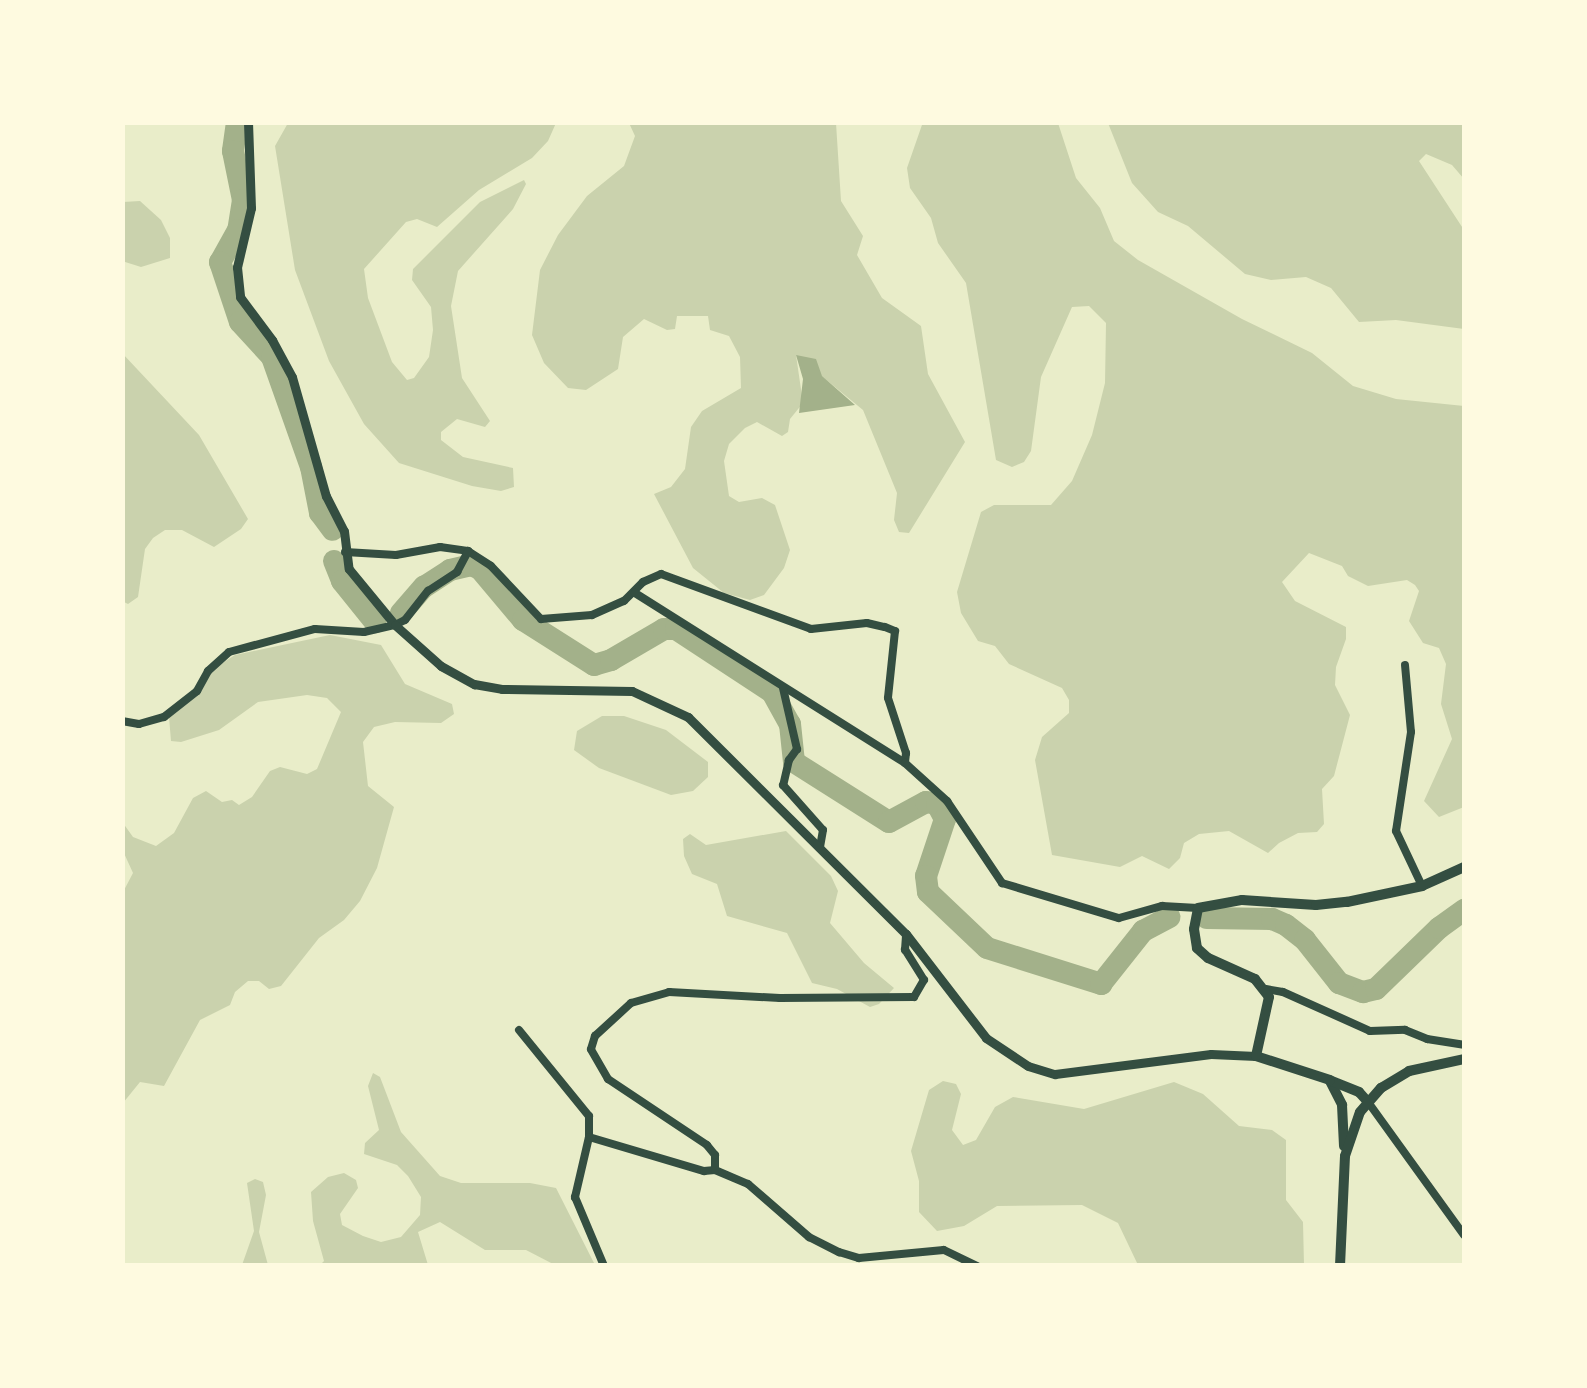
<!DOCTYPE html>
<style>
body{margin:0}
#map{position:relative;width:1587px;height:1388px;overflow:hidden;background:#e9edc9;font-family:"Fira Sans",sans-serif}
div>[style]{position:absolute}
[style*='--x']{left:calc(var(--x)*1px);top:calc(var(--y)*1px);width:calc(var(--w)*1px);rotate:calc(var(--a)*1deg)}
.green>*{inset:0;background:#cad2ad}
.water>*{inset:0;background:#a3b18a}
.river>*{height:22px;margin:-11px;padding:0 11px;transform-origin:11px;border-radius:11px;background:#a3b18a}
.minor>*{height:8px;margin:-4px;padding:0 4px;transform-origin:4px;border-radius:4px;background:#344e41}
.tertiary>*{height:9px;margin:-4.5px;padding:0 4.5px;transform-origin:4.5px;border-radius:4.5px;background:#344e41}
.secondary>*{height:10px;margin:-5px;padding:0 5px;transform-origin:5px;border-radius:5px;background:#344e41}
span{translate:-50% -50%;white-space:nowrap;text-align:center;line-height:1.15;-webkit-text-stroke:8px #fefae0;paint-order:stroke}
.frame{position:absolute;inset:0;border:125px solid #fefae0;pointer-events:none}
</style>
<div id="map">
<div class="green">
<div style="clip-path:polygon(923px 122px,1058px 123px,1076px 178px,1100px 208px,1114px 241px,1138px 260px,1242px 319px,1312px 353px,1353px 386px,1396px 399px,1464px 406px,1464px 807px,1439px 817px,1424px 801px,1452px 739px,1441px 704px,1446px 664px,1439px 648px,1423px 643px,1409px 621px,1419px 591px,1415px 585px,1407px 580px,1368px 586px,1348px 576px,1342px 566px,1309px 553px,1282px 582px,1295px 601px,1346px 627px,1346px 639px,1336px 667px,1335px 685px,1350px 715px,1334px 776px,1322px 789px,1324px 824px,1317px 832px,1298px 833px,1279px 843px,1268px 853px,1229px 831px,1199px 834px,1184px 843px,1180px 858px,1169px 869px,1142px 856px,1120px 867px,1052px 855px,1035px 760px,1042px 737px,1069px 713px,1069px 700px,1062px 688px,1009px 664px,995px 646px,978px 641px,961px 613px,957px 592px,981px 512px,994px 505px,1051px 505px,1072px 481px,1092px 435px,1105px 383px,1106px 323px,1089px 306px,1072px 307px,1041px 377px,1031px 451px,1024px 462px,1012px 467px,996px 460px,966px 283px,938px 243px,931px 218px,910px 188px,907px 168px)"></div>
<div style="clip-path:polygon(288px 123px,556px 123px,548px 141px,532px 158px,479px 190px,437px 227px,417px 219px,406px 222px,364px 269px,368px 298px,392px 362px,407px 380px,414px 378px,429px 357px,433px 330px,431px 307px,412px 280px,413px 269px,480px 202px,524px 180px,526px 184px,513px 209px,458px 271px,451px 306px,462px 378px,490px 421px,485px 427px,457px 419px,441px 432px,441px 440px,463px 457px,513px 468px,514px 487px,501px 491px,472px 486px,399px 463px,364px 424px,329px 361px,295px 270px,275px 146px)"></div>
<div style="clip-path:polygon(629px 123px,836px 123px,841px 201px,863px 236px,857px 255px,882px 298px,921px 326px,928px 374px,965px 442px,909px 533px,899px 532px,894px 520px,897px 493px,863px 410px,796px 355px,803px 403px,790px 419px,788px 432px,782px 436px,757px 422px,745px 428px,729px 444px,724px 461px,729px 496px,739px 502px,762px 498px,775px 505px,790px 550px,784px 568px,764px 595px,750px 600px,724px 593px,693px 568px,654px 494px,671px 487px,685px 469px,691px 427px,702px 411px,741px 388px,740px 357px,729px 336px,710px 330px,708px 316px,677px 316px,675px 329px,667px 330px,644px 319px,623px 337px,618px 369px,586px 390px,568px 388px,544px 363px,532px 335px,540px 270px,558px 235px,587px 196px,624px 166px,635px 136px)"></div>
<div style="clip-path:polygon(1108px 123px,1464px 123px,1464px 179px,1452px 165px,1426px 154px,1419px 161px,1464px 230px,1464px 329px,1396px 320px,1359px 322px,1331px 288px,1306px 277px,1271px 280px,1245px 274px,1188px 226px,1158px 212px,1132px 183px)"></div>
<div style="clip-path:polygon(140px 201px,161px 220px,170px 238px,170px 258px,141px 267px,122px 261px,123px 202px)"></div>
<div style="clip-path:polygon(122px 353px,199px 435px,248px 519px,241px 529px,214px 547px,182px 530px,165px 530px,153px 538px,145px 549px,138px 597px,128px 604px,122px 601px)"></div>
<div style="clip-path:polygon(330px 635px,381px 645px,405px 684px,452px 704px,454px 714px,441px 723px,395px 722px,374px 727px,363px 742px,368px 786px,394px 807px,377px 868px,360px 901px,344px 920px,319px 938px,281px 986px,269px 989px,259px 981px,248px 981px,235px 992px,230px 1005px,200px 1020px,164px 1086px,140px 1082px,123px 1103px,122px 894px,133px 873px,123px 851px,123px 823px,133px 837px,156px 846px,174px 833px,193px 798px,206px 791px,222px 802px,232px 800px,239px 805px,252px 797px,270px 771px,280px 767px,307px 774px,317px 769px,341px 712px,327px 698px,307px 695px,258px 702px,219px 730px,181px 742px,171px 741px,169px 717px,216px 667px,235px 655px)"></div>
<div style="clip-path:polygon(602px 716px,624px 716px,666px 730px,708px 762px,708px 777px,693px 791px,671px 795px,599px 768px,574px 750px,577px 731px)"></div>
<div style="clip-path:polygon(786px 831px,831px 876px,838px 891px,830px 923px,864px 963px,894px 988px,879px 1004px,870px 1007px,837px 989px,812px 983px,787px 933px,727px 916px,717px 884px,692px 874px,684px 856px,683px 839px,690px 834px,706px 845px)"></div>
<div style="clip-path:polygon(373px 1073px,380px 1077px,401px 1132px,440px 1176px,461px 1183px,530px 1183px,556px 1188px,595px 1265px,555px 1265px,526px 1250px,485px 1250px,440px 1222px,418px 1232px,428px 1265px,320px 1265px,324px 1261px,313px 1221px,311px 1192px,328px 1177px,344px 1173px,356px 1180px,358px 1188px,340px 1214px,342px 1225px,363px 1236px,381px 1242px,401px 1237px,420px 1215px,421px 1197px,408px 1176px,397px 1165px,364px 1154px,365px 1143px,379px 1130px,368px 1086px)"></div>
<div style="clip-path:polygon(943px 1081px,956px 1084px,961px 1094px,952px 1130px,963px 1145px,976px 1140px,995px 1107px,1013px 1097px,1084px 1109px,1174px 1082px,1203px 1094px,1239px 1126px,1272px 1130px,1286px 1140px,1286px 1200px,1303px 1222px,1304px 1265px,1138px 1265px,1118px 1223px,1082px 1205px,997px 1206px,964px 1226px,937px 1231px,919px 1212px,919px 1181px,911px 1151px,929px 1090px)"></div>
<div style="clip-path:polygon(255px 1179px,263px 1182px,266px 1195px,259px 1232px,268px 1265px,242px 1265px,254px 1231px,247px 1183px)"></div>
</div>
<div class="water">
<div style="clip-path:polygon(796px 355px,816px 359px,822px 376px,855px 405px,799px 413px,803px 379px)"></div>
</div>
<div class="river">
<div style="--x:237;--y:122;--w:29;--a:98"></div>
<div style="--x:233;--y:151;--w:50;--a:78.5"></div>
<div style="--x:243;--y:200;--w:30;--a:99"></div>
<div style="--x:238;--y:230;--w:37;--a:119"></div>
<div style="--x:220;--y:262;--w:63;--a:71.6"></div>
<div style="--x:240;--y:322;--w:47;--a:47.6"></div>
<div style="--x:272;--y:357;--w:117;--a:70.5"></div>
<div style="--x:311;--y:467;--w:47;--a:78.9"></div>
<div style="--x:320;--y:513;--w:21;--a:53"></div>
<div style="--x:334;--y:561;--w:22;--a:68"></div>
<div style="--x:342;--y:581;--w:53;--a:51.2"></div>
<div style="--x:401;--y:613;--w:35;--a:-49"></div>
<div style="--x:424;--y:587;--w:31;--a:-33"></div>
<div style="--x:450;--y:570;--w:22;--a:-13"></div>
<div style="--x:471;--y:565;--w:10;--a:24"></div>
<div style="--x:480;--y:569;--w:67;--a:49.9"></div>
<div style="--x:523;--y:620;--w:84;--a:32.4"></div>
<div style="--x:594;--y:665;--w:18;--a:-16"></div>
<div style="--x:611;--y:660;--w:61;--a:-30.3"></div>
<div style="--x:664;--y:629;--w:12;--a:0"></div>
<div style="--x:676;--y:629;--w:115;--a:33.3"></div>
<div style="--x:772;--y:692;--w:37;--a:61"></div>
<div style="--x:790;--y:724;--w:38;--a:84"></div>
<div style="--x:794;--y:762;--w:112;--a:32.3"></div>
<div style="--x:889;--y:822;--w:42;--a:-28.4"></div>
<div style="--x:926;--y:802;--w:11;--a:10"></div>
<div style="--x:937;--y:804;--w:17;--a:62"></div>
<div style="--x:945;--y:819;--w:60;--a:108.4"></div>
<div style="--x:926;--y:876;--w:16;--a:83"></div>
<div style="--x:928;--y:892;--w:81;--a:43.5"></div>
<div style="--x:987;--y:948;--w:120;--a:17.5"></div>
<div style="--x:1101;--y:984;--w:68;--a:-51.6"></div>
<div style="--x:1143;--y:931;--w:30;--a:-28"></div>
<div style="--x:1207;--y:918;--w:65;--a:0.9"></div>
<div style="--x:1272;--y:919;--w:15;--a:23"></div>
<div style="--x:1286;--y:925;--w:24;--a:38"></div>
<div style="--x:1305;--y:940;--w:55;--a:51.7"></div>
<div style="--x:1339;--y:983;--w:26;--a:21"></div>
<div style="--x:1363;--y:992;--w:13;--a:-13"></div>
<div style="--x:1376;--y:989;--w:88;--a:-44.1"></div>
<div style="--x:1439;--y:928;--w:31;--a:-36"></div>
</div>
<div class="minor">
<div style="--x:345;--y:552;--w:51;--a:3.4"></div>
<div style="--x:396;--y:555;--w:45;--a:-10.3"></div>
<div style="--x:440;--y:547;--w:28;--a:8"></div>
<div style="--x:468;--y:551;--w:27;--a:33"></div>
<div style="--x:491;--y:566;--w:73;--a:46.7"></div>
<div style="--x:541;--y:619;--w:51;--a:-4.5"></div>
<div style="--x:592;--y:615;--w:35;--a:-24"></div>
<div style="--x:624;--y:601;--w:27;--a:-45"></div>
<div style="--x:643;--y:582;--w:20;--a:-24"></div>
<div style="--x:661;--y:574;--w:160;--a:20.1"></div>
<div style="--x:811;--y:629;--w:56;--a:-6.1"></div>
<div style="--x:867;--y:623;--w:18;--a:13"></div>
<div style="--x:885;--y:627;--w:11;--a:22"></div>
<div style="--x:895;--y:631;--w:67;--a:96"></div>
<div style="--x:888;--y:698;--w:58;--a:71.9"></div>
<div style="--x:906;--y:753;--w:10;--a:96"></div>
<div style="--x:635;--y:593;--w:319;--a:32.2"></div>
<div style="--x:905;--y:763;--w:57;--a:42.1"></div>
<div style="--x:947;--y:801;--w:99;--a:56.1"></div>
<div style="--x:1002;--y:883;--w:122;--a:16.7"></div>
<div style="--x:1119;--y:918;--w:45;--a:-15.6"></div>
<div style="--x:1162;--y:906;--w:36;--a:3"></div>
<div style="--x:1405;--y:665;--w:67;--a:84.9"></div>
<div style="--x:1411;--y:732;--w:100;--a:98.6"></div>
<div style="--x:1396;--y:831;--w:61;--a:64.7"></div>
<div style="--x:783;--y:688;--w:63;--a:77.1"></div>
<div style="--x:797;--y:749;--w:14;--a:126"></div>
<div style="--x:789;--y:760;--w:26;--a:103"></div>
<div style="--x:783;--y:785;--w:60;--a:48.4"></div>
<div style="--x:823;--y:830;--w:17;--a:100"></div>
<div style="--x:122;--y:721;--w:17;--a:10"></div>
<div style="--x:139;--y:724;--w:26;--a:-16"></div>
<div style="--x:164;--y:717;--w:42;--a:-38.2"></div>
<div style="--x:197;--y:691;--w:23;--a:-61"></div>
<div style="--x:208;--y:671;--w:28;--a:-42"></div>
<div style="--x:229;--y:652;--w:89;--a:-15"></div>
<div style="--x:315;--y:629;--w:49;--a:3.5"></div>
<div style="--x:364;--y:632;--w:32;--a:-13"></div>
<div style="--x:395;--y:625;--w:11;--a:-27"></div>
<div style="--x:405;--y:620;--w:37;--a:-52"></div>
<div style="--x:428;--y:591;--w:35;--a:-33"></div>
<div style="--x:457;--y:572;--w:24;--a:-62"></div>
<div style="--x:1266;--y:989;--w:17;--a:10"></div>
<div style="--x:1283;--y:992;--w:95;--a:24.1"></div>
<div style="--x:1370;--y:1031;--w:35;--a:-2"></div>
<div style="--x:1405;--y:1030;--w:24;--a:22"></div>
<div style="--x:1427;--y:1039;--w:37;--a:9"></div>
<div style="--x:519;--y:1030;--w:111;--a:50.9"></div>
<div style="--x:589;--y:1116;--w:21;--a:90"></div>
<div style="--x:589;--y:1137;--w:62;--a:103.1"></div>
<div style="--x:575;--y:1197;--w:75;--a:67.2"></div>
<div style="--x:1368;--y:1102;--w:164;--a:54.2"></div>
<div style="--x:589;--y:1137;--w:120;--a:16.5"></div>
<div style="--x:704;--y:1171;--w:11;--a:-5"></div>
<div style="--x:715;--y:1170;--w:36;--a:23"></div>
<div style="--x:748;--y:1184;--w:81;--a:41"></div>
<div style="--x:809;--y:1237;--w:34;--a:27"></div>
<div style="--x:839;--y:1252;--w:21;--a:17"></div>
<div style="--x:859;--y:1258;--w:85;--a:-5.4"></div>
<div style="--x:944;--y:1250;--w:37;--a:26"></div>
<div style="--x:715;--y:1170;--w:15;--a:-90"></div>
<div style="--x:715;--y:1155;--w:13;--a:-129"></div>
<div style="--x:707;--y:1145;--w:119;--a:-146.3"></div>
<div style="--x:608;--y:1079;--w:34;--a:-120"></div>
<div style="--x:591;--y:1049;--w:14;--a:-73"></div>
<div style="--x:595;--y:1036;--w:49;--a:-42.5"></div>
<div style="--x:631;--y:1003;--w:40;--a:-16"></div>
<div style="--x:669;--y:992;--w:111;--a:3.1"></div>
<div style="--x:780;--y:998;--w:134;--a:-0.4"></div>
<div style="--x:914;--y:997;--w:20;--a:-60"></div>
<div style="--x:924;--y:980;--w:36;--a:-122"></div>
<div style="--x:905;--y:950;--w:16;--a:-86"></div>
</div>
<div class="tertiary">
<div style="--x:248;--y:122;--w:86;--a:88"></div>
<div style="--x:251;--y:208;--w:61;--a:103.3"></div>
<div style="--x:237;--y:267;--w:30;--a:84"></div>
<div style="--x:240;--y:297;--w:54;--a:53.3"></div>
<div style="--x:272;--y:340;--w:42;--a:61.6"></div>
<div style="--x:292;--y:377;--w:124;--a:74.1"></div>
<div style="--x:326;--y:496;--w:39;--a:63"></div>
<div style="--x:344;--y:531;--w:38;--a:83"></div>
<div style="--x:349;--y:569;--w:72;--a:50.6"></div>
<div style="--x:395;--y:625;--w:62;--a:41.7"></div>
<div style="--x:441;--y:666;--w:38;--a:29"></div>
<div style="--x:474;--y:684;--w:28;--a:10"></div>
<div style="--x:502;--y:689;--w:130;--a:0.9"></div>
<div style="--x:632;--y:691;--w:62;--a:24.9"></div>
<div style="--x:688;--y:717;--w:308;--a:44.9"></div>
<div style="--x:906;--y:934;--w:131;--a:52.4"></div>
<div style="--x:986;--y:1038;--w:50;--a:33.7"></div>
<div style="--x:1028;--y:1066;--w:28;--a:17"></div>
<div style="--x:1055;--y:1074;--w:157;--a:-7.3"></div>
<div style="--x:1211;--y:1054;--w:45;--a:2.5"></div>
</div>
<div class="secondary">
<div style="--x:1330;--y:1081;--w:27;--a:63"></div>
<div style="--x:1342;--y:1105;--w:41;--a:87.2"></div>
<div style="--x:1368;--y:1102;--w:13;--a:-132"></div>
<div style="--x:1359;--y:1092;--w:31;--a:-158"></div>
<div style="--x:1330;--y:1080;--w:78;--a:-162"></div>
<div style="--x:1256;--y:1056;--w:60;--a:-77.6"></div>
<div style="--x:1269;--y:997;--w:23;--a:-128"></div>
<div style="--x:1255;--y:979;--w:51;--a:-155.9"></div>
<div style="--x:1208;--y:958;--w:15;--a:-138"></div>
<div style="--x:1197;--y:948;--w:19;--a:-99"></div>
<div style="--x:1194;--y:929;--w:21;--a:-79"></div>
<div style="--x:1198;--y:908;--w:45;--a:-10.3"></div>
<div style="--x:1242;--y:900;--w:74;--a:3.9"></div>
<div style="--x:1316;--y:905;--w:31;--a:-6"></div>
<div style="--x:1347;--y:902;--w:77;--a:-12"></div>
<div style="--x:1422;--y:886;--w:46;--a:-24.3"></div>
<div style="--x:1340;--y:1266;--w:110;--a:-87.4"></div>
<div style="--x:1345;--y:1156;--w:46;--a:-71.2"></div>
<div style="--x:1360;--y:1112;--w:32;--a:-49"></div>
<div style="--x:1381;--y:1088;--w:33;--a:-31"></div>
<div style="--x:1409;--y:1071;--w:56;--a:-12.3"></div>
</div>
<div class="frame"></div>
</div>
